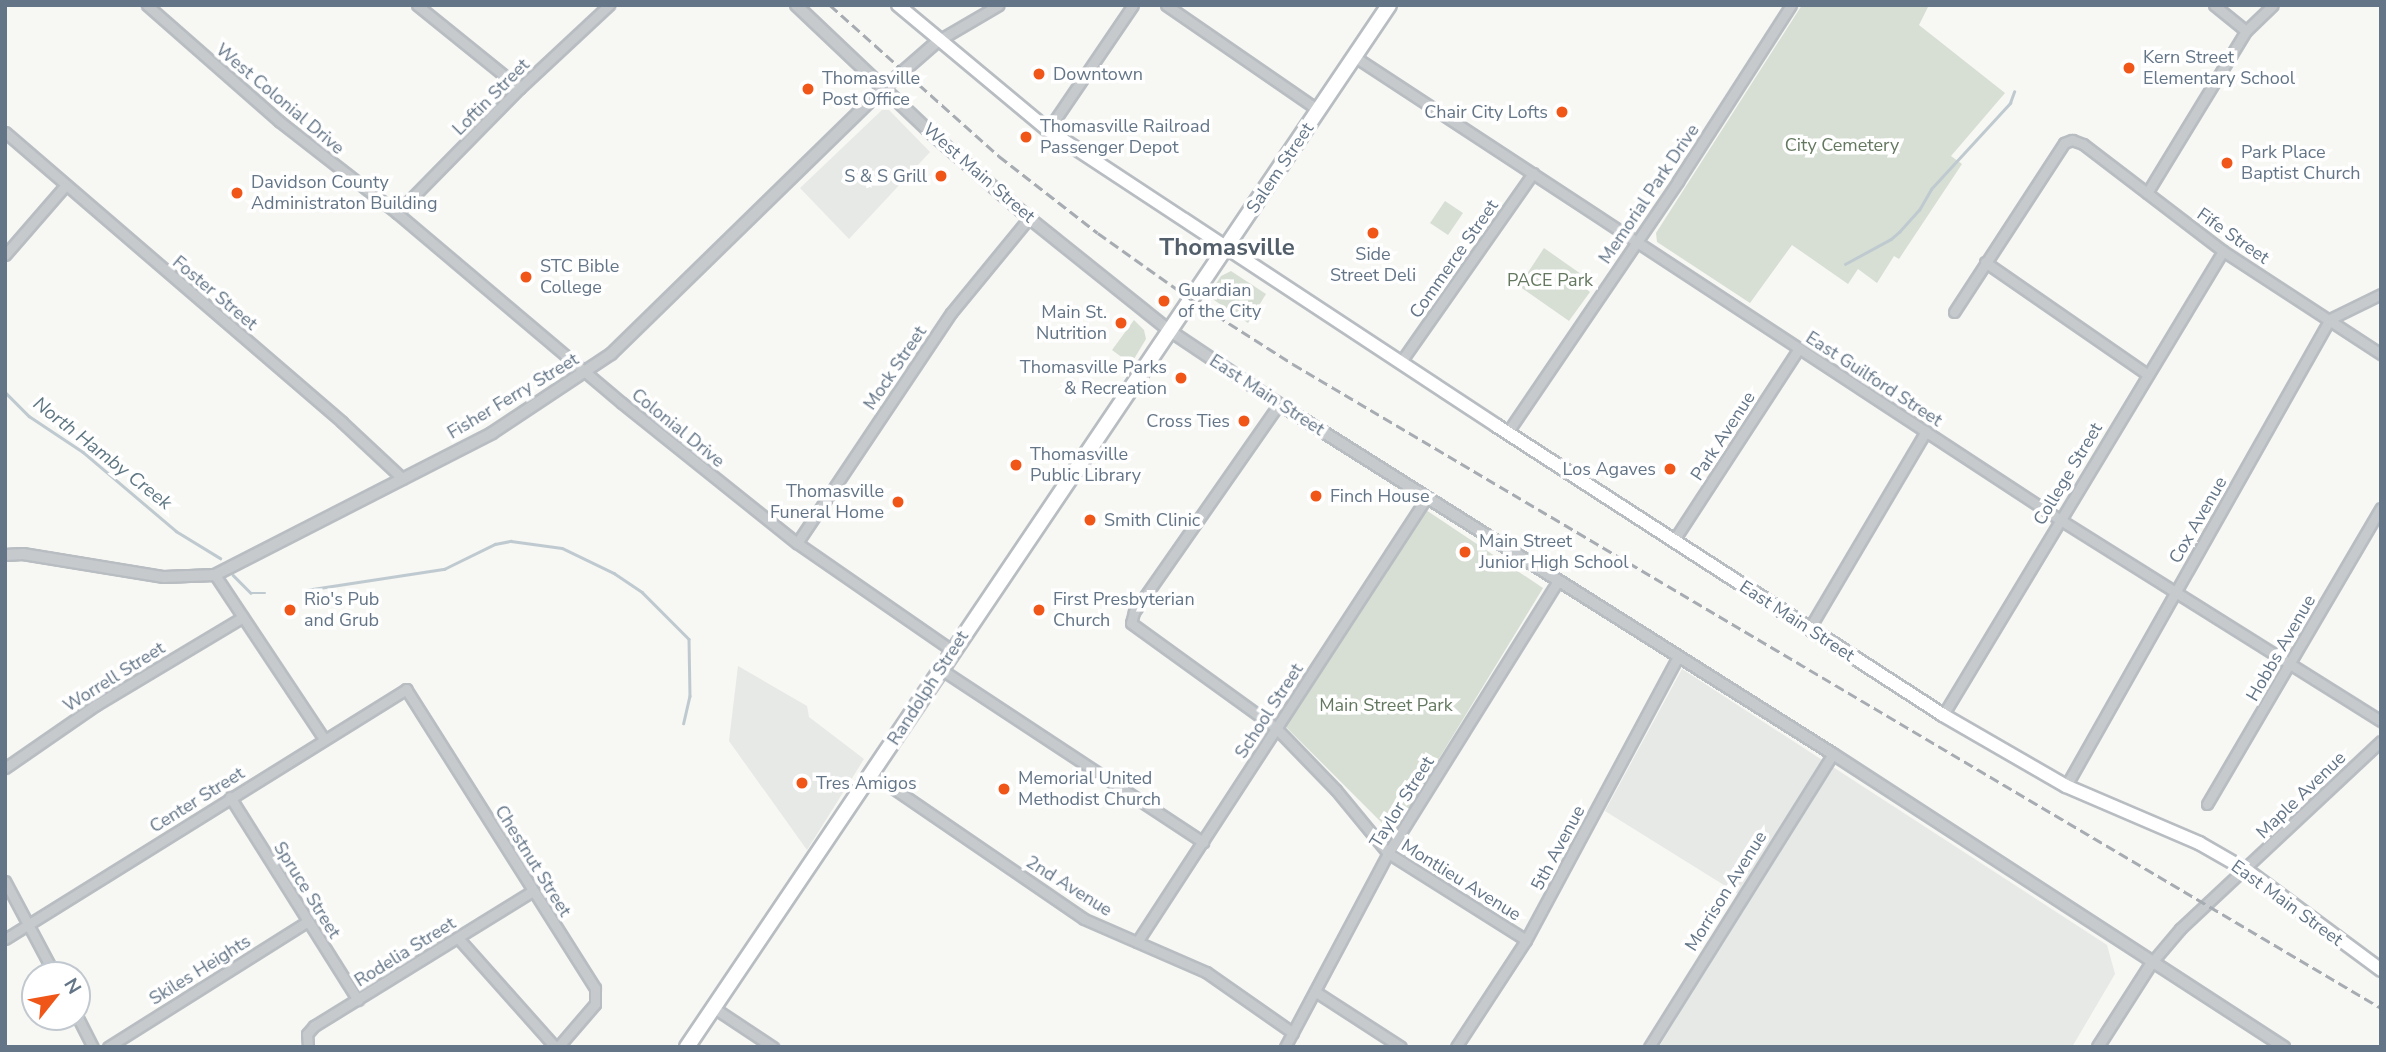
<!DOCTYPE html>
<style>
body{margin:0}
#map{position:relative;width:2386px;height:1052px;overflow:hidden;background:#f7f7f3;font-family:"Nunito Sans",sans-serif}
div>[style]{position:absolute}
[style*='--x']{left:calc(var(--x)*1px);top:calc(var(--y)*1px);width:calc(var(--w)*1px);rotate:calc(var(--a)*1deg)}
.built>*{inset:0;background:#e7e9e7}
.green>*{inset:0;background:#d7dfd4}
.stream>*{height:2.5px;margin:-1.25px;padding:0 1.25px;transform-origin:1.25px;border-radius:1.25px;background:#bfcad0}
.roads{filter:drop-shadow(2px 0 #b8bdc2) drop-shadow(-2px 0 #b8bdc2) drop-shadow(0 2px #b8bdc2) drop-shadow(0 -2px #b8bdc2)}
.minor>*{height:9px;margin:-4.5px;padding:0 4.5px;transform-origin:4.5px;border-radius:4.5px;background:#c6cacd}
.tertiary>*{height:10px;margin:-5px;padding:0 5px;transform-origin:5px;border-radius:5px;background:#c6cacd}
.secondary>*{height:12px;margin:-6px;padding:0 6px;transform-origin:6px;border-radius:6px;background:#fff}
.primary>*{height:14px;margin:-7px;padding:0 7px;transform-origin:7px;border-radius:7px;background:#fff}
.rail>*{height:2.5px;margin-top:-1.25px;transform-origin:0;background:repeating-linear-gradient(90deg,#a6acb2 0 10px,transparent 0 15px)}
.dots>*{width:19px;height:19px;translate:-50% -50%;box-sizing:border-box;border:4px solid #fff;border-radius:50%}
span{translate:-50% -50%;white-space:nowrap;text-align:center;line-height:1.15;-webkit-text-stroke:7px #fff;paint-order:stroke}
.poi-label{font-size:18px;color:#637587}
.left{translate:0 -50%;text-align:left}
.right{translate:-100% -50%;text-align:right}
.street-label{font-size:18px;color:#637587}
.park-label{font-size:18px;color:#63785f}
.water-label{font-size:19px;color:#5f7783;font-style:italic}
.district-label{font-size:24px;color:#525f6b;font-weight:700}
.frame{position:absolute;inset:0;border:7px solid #637587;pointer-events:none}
.north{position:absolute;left:21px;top:961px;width:70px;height:70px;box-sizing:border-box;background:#fff;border:2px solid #c1c8cf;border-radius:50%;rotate:59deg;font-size:19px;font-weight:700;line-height:28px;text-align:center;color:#637587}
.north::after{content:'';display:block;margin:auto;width:24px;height:32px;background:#f15619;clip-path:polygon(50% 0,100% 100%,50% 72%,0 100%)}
</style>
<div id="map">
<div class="built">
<div style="clip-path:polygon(882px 110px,889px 110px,930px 152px,849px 239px,800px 188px)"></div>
<div style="clip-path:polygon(738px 666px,807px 706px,809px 717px,864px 759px,807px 850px,729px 741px)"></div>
<div style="clip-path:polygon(1682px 669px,2107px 945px,2115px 974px,2072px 1047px,1659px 1047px,1748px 900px,1605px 811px)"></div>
</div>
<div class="green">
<div style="clip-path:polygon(1802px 5px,1929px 5px,1919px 25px,2005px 93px,1951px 156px,1962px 164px,1899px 259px,1894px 256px,1877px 283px,1858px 269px,1848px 284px,1792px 245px,1750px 303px,1657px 242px,1656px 233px)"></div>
<div style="clip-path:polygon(1445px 201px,1463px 213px,1448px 235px,1430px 223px)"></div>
<div style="clip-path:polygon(1544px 248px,1581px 274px,1576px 281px,1590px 292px,1569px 321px,1519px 286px)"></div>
<div style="clip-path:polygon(1231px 271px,1266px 294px,1248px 323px,1208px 296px,1221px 276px)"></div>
<div style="clip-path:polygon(1134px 320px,1144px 330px,1146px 339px,1131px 364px,1112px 350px)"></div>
<div style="clip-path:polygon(1426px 510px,1543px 588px,1393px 834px,1285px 726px)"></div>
</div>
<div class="stream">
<div style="--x:1845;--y:264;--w:52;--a:-28.5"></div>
<div style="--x:1891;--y:239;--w:11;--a:-41"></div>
<div style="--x:1899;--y:232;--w:30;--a:-48"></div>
<div style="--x:1919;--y:210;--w:24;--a:-60"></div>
<div style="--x:1931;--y:189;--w:117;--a:-47.4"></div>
<div style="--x:2010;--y:103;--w:12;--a:-70"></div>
<div style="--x:5;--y:392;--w:34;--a:45"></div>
<div style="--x:29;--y:416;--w:65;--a:33.7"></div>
<div style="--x:83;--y:452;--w:122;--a:40.3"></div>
<div style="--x:176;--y:531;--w:52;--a:31.5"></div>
<div style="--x:233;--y:575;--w:25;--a:45"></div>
<div style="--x:251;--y:593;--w:14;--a:0"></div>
<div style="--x:306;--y:590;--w:140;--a:-8.7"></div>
<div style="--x:444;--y:569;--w:57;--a:-26.1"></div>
<div style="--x:495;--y:544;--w:16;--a:-11"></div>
<div style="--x:511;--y:541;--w:51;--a:7.8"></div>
<div style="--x:562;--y:548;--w:58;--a:25.7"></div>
<div style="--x:614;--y:573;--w:34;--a:34"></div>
<div style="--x:642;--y:592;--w:66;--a:45"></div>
<div style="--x:689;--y:639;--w:57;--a:89"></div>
<div style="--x:690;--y:696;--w:28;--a:103"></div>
</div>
<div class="roads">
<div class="minor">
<div style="--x:147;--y:5;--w:176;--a:41.3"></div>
<div style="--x:279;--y:121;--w:150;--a:37.9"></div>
<div style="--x:397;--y:213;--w:294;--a:40.2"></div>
<div style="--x:622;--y:403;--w:224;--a:38.7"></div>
<div style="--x:797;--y:543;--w:190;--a:34.7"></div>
<div style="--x:417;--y:5;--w:132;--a:38.9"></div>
<div style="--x:1166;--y:5;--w:185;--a:34.6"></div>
<div style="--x:2214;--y:5;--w:41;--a:39.1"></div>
<div style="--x:939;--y:40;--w:69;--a:-30.3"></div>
<div style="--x:1355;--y:57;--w:842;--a:33.27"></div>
<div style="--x:2059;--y:519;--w:380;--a:32.1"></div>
<div style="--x:1048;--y:130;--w:151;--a:-55.8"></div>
<div style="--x:5;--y:132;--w:445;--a:40.7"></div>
<div style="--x:342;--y:422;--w:83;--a:43.1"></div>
<div style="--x:2147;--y:193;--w:190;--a:-58.6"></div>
<div style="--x:2246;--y:31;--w:37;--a:-44"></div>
<div style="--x:397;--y:213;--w:175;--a:-45.5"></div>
<div style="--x:520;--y:88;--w:122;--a:-43"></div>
<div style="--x:5;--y:255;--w:91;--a:-49"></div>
<div style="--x:1985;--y:262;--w:197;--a:34.7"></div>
<div style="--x:1954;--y:312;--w:202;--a:-56.9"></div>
<div style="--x:2064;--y:143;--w:9;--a:-21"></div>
<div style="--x:2072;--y:140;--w:12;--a:20"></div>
<div style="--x:2083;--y:144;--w:176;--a:37.4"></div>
<div style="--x:2223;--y:251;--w:189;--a:33.1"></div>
<div style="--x:1400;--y:363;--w:232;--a:-55"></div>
<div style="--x:1279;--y:404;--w:254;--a:124.9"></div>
<div style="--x:1134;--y:612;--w:11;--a:105"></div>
<div style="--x:1131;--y:623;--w:179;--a:35.9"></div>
<div style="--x:1276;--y:728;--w:86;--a:45.9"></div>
<div style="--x:1336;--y:790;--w:82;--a:50.5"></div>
<div style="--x:1388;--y:853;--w:163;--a:32.2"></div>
<div style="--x:1507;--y:433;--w:305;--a:-55.8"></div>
<div style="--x:1678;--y:181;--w:209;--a:-57.3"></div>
<div style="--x:1674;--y:540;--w:229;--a:-56.9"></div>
<div style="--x:797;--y:543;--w:277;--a:-56.2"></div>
<div style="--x:951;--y:313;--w:123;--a:-50.6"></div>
<div style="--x:215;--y:575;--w:197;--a:56.4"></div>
<div style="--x:1809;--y:629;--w:230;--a:-59.4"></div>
<div style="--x:942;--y:670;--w:313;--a:33.4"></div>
<div style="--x:1943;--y:715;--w:542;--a:-58.89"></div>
<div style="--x:5;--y:768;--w:111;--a:-34.7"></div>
<div style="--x:96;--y:705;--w:171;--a:-30.9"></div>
<div style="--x:871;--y:773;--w:258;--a:34.4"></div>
<div style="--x:1084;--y:919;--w:133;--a:23.5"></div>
<div style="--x:1206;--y:972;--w:106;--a:35"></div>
<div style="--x:2066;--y:786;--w:536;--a:-60.52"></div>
<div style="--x:2330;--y:319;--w:57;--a:-26.1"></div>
<div style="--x:230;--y:797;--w:240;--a:57.8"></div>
<div style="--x:2207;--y:804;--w:343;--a:-59.6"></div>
<div style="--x:5;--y:881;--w:106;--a:62"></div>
<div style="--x:458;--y:938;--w:146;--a:48.3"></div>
<div style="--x:5;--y:939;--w:473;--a:-31.9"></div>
<div style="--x:406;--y:689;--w:354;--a:57.7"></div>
<div style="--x:595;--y:988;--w:16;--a:90"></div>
<div style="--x:595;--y:1004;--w:57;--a:130.7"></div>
<div style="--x:1137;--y:942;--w:531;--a:-56.91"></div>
<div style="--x:2153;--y:961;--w:42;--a:-49.8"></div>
<div style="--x:2180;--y:929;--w:275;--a:-43.1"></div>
<div style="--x:1316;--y:992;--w:101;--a:32.9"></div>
<div style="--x:714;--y:1008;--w:71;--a:33.5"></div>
<div style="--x:77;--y:1016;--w:35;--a:63"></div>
<div style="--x:108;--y:1047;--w:236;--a:-32.2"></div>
<div style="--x:308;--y:1047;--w:13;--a:-94"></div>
<div style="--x:307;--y:1034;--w:11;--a:-49"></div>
<div style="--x:314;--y:1026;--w:257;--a:-31.7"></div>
<div style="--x:1285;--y:1047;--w:220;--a:-62"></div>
<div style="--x:1388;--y:853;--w:321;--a:-58"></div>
<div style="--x:1456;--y:1047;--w:128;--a:-56.8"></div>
<div style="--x:1526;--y:940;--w:320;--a:-61.8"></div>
<div style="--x:1649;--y:1047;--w:346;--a:-57.9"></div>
</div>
<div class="tertiary">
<div style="--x:796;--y:5;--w:187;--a:43.5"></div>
<div style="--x:932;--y:134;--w:128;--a:40.9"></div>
<div style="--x:1029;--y:218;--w:181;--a:38.7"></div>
<div style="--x:1170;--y:331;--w:131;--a:33.8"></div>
<div style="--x:1279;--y:404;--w:655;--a:32.28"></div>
<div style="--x:1833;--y:754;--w:538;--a:33.01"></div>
<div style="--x:5;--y:555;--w:18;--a:-3"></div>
<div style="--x:23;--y:554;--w:143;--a:9.3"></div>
<div style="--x:164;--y:577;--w:51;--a:-2.2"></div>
<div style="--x:215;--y:575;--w:311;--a:-27.1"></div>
<div style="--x:492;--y:433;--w:143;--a:-33.6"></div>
<div style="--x:611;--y:354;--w:381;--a:-44.3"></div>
<div style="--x:884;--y:88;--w:73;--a:-41.1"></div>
<div style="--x:2098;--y:1047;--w:102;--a:-57.4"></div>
</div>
<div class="secondary">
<div style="--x:898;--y:5;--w:195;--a:39.8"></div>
<div style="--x:1048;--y:130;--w:538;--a:33.39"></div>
<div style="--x:1497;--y:426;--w:531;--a:32.94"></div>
<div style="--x:1943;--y:715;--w:142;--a:30"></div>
<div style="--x:2066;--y:786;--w:145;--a:23.2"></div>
<div style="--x:2199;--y:843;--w:54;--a:29.9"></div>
<div style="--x:2246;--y:870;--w:168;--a:36.5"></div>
</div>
<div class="primary">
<div style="--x:687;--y:1047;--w:1256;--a:-56.03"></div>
</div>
</div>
<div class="rail">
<div style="--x:830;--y:5;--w:227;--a:41.8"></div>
<div style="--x:999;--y:156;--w:125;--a:37.9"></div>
<div style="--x:1098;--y:233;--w:114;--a:35.4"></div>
<div style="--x:1191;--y:299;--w:121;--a:32.5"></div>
<div style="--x:1293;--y:364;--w:1264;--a:30.62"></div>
</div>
<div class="dots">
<div style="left:2129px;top:68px;background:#f15619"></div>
<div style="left:1039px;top:74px;background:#f15619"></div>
<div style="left:808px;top:89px;background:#f15619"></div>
<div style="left:1562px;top:112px;background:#f15619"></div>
<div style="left:1026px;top:137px;background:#f15619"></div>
<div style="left:2227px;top:163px;background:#f15619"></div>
<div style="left:941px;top:176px;background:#f15619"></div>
<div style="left:237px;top:193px;background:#f15619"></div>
<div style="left:1373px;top:233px;background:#f15619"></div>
<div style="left:526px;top:277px;background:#f15619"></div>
<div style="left:1164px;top:301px;background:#f15619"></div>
<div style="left:1121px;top:323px;background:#f15619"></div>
<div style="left:1181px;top:378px;background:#f15619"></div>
<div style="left:1244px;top:421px;background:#f15619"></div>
<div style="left:1016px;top:465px;background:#f15619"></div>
<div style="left:1670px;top:469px;background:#f15619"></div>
<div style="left:1316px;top:496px;background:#f15619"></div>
<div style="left:898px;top:502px;background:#f15619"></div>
<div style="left:1090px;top:520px;background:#f15619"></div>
<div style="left:1465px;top:552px;background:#f15619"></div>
<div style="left:290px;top:610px;background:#f15619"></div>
<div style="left:1039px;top:610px;background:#f15619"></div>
<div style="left:802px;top:783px;background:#f15619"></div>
<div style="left:1004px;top:789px;background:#f15619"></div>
</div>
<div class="poi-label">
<span class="left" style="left:2143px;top:68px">Kern Street<br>Elementary School</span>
<span class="left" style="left:1053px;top:74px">Downtown</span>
<span class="left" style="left:822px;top:89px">Thomasville<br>Post Office</span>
<span class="right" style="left:1548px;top:112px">Chair City Lofts</span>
<span class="left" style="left:1040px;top:137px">Thomasville Railroad<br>Passenger Depot</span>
<span class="left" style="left:2241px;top:163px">Park Place<br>Baptist Church</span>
<span class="right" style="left:927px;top:176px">S &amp; S Grill</span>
<span class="left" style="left:251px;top:193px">Davidson County<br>Administraton Building</span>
<span style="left:1373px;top:265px">Side<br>Street Deli</span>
<span class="left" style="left:540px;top:277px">STC Bible<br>College</span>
<span class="left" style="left:1178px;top:301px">Guardian<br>of the City</span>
<span class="right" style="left:1107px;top:323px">Main St.<br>Nutrition</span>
<span class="right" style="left:1167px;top:378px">Thomasville Parks<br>&amp; Recreation</span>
<span class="right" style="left:1230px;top:421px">Cross Ties</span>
<span class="left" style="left:1030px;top:465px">Thomasville<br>Public Library</span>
<span class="right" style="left:1656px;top:469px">Los Agaves</span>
<span class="right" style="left:884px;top:502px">Thomasville<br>Funeral Home</span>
<span class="left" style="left:1330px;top:496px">Finch House</span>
<span class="left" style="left:1104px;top:520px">Smith Clinic</span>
<span class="left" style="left:1479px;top:552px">Main Street<br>Junior High School</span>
<span class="left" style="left:304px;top:610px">Rio's Pub<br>and Grub</span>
<span class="left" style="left:1053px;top:610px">First Presbyterian<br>Church</span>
<span class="left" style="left:1018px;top:789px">Memorial United<br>Methodist Church</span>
<span class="left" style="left:816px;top:783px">Tres Amigos</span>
</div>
<div class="street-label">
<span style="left:491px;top:97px;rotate:-45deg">Loftin Street</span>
<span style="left:280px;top:99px;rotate:40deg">West Colonial Drive</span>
<span style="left:1280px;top:168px;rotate:-56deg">Salem Street</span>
<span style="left:979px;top:173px;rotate:41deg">West Main Street</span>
<span style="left:1649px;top:194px;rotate:-56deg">Memorial Park Drive</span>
<span style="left:2233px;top:236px;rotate:35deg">Fife Street</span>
<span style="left:1454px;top:259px;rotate:-55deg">Commerce Street</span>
<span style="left:215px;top:293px;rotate:40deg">Foster Street</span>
<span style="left:895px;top:368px;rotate:-56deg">Mock Street</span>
<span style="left:1874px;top:379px;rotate:33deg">East Guilford Street</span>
<span style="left:1267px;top:395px;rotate:33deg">East Main Street</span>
<span style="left:513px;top:396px;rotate:-31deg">Fisher Ferry Street</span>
<span style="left:678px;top:428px;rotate:39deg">Colonial Drive</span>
<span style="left:1723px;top:436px;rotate:-57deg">Park Avenue</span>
<span style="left:2068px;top:474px;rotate:-59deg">College Street</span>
<span style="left:2198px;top:520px;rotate:-60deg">Cox Avenue</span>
<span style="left:1797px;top:621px;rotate:33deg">East Main Street</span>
<span style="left:2281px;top:648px;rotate:-60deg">Hobbs Avenue</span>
<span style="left:114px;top:677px;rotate:-32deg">Worrell Street</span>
<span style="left:928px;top:688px;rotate:-57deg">Randolph Street</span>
<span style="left:1269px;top:711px;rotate:-57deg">School Street</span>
<span style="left:2301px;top:795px;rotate:-44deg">Maple Avenue</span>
<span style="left:197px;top:800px;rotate:-32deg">Center Street</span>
<span style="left:1402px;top:802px;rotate:-58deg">Taylor Street</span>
<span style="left:1558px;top:848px;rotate:-62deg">5th Avenue</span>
<span style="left:533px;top:861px;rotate:58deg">Chestnut Street</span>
<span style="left:1461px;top:880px;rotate:32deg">Montlieu Avenue</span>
<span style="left:1069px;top:886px;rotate:32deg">2nd Avenue</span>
<span style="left:307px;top:890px;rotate:58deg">Spruce Street</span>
<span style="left:1726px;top:891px;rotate:-58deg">Morrison Avenue</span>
<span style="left:2287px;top:903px;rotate:36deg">East Main Street</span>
<span style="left:405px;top:952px;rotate:-32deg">Rodelia Street</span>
<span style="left:200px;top:970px;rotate:-32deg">Skiles Heights</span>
</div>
<div class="park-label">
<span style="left:1842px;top:145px">City Cemetery</span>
<span style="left:1550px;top:280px">PACE Park</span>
<span style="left:1386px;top:705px">Main Street Park</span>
</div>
<div class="water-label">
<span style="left:102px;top:454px;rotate:38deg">North Hamby Creek</span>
</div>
<div class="district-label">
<span style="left:1227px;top:248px">Thomasville</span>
</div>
<div class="frame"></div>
<div class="north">N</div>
</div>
